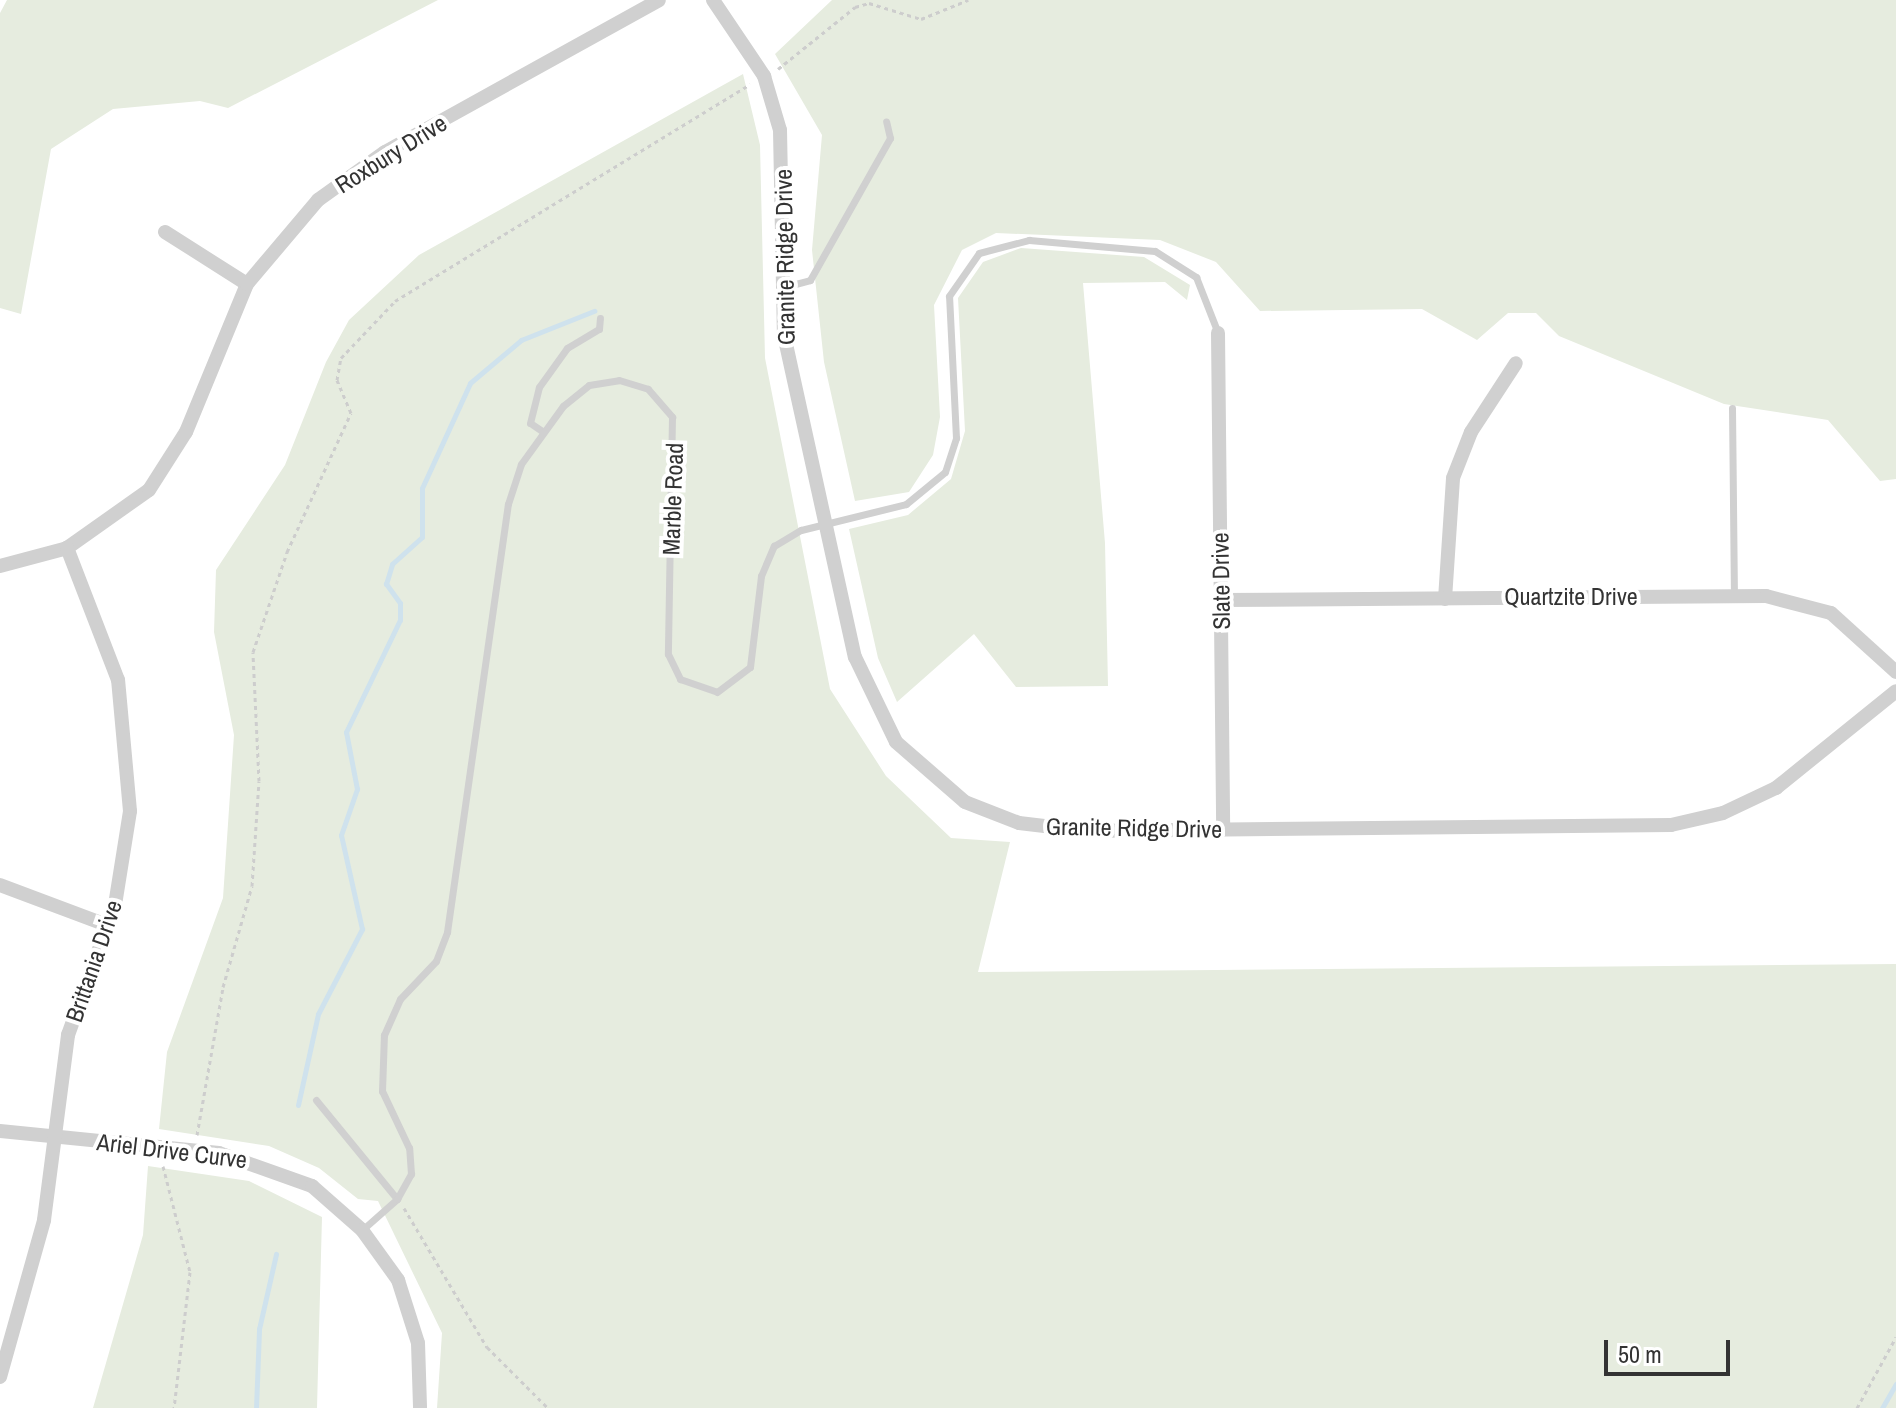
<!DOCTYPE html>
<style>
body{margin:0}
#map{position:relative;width:1896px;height:1408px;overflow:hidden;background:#fff;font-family:"Archivo Narrow",sans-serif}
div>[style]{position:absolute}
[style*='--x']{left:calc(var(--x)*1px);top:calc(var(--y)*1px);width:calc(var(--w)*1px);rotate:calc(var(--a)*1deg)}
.green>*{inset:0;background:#e6ecdf}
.stream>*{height:5px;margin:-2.5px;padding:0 2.5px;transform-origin:2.5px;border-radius:2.5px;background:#cfe2ed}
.path>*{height:3px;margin-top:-1.5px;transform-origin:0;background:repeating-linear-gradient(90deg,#cdcdcd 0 4px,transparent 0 8px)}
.lane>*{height:7px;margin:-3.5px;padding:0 3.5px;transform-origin:3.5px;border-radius:3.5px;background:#d0d0d0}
.street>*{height:14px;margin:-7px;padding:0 7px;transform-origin:7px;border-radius:7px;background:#d0d0d0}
span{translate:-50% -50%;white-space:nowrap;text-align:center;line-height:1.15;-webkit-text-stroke:8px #fff;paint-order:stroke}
.street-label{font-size:24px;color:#333}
.scale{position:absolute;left:1604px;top:1340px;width:126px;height:36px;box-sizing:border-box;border:4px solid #333;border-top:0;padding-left:10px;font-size:24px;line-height:28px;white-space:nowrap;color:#333;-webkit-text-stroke:6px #fff;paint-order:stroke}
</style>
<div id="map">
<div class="green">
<div style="clip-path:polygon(7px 0,438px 0,228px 108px,200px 101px,113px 109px,51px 149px,21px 314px,0 308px,0 13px)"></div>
<div style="clip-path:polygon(832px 0,1896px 0,1896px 479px,1880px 481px,1828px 420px,1724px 404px,1559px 336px,1536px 313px,1508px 313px,1477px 340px,1422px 309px,1260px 311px,1216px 262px,1160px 240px,996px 233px,962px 250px,934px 305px,940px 417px,933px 455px,909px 492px,855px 501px,824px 362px,812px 250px,822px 135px,775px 54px)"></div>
<div style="clip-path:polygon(743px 74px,760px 145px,765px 358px,830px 689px,886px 776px,951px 838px,1010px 842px,978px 972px,1896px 964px,1896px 1408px,437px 1408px,442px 1333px,378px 1201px,358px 1199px,319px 1168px,269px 1146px,159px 1129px,167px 1052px,223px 898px,234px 735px,214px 632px,216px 570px,285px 465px,326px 362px,349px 320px,419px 255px)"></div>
<div style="clip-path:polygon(1021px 248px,1144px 257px,1190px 285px,1187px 300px,1165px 282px,1083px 283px,1105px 543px,1108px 686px,1016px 687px,974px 634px,897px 702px,878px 658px,849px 529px,908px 515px,951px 479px,965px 431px,958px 298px,983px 262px)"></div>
<div style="clip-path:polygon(148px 1166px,249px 1181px,322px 1217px,317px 1408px,93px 1408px,143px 1235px)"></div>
</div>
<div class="stream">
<div style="--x:298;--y:1105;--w:93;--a:-77.6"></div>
<div style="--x:318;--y:1014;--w:96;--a:-62.6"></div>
<div style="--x:362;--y:929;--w:96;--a:-102.6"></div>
<div style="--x:341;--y:835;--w:49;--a:-70.8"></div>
<div style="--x:357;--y:789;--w:58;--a:-100.9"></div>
<div style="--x:346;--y:732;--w:124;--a:-64.3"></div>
<div style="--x:400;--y:620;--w:17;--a:-90"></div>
<div style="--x:400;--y:603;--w:24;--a:-126"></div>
<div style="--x:386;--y:584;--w:21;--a:-73"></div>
<div style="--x:392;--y:564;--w:40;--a:-42"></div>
<div style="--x:422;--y:537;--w:49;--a:-90"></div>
<div style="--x:422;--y:488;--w:115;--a:-65.4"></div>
<div style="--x:470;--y:383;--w:67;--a:-40.1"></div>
<div style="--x:521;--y:340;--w:79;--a:-21.7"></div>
<div style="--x:256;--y:1408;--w:79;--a:-87.8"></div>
<div style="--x:259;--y:1329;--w:77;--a:-77.2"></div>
<div style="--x:1882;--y:1408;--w:28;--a:-60"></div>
</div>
<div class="path">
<div style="--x:778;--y:69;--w:99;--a:-38.8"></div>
<div style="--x:855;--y:7;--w:15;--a:-16"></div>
<div style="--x:869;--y:3;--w:54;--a:17.1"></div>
<div style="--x:921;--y:19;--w:51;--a:-22"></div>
<div style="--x:197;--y:1135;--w:150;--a:-80"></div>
<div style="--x:223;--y:987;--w:105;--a:-74"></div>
<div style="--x:252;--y:886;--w:105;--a:-86.2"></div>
<div style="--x:259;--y:781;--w:129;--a:-92.7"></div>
<div style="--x:253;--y:652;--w:106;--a:-71.2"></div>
<div style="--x:287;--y:552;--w:153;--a:-65.3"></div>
<div style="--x:351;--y:413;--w:36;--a:-113"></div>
<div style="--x:337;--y:380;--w:22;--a:-80"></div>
<div style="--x:341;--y:358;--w:79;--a:-46.5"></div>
<div style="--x:395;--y:301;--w:416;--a:-31.4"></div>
<div style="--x:163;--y:1166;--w:109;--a:75.7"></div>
<div style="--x:190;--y:1272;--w:137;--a:96.7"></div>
<div style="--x:404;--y:1208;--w:162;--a:59.2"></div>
<div style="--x:487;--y:1347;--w:86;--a:45"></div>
<div style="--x:1857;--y:1408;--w:81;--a:-61.2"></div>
</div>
<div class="lane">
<div style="--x:784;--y:287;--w:27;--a:-15"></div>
<div style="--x:810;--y:280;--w:163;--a:-60.6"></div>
<div style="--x:890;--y:138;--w:17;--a:-103"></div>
<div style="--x:1732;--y:408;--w:188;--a:89.4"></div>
<div style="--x:542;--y:431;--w:14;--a:-146"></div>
<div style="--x:530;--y:423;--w:37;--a:-76"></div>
<div style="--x:539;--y:387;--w:48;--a:-54.3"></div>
<div style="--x:567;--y:348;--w:37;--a:-31"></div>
<div style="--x:599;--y:329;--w:11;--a:-85"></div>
<div style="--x:316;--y:1100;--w:128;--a:50.7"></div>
<div style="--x:362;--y:1230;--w:47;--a:-41.5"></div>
<div style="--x:397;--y:1199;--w:29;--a:-61"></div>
<div style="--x:411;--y:1174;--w:26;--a:-94"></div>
<div style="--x:409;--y:1148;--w:63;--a:-115.3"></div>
<div style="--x:382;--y:1091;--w:56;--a:-88"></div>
<div style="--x:384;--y:1035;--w:39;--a:-66"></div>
<div style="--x:400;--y:999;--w:52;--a:-46.5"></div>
<div style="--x:436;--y:961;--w:31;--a:-69"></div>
<div style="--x:447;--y:932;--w:432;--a:-81.9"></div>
<div style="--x:508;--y:504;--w:42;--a:-72"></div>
<div style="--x:521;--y:464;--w:72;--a:-54.1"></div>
<div style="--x:563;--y:406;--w:33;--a:-39"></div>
<div style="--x:589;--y:385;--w:30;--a:-9"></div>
<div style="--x:619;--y:380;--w:30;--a:17"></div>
<div style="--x:648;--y:389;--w:37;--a:49"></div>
<div style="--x:672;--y:417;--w:237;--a:91"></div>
<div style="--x:668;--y:654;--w:28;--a:64"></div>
<div style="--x:680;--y:679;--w:39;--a:19"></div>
<div style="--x:717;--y:692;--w:41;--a:-37.1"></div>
<div style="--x:750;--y:667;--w:92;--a:-83.1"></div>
<div style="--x:761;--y:576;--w:33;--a:-67"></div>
<div style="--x:774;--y:546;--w:31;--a:-31"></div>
<div style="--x:801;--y:530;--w:108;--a:-13.9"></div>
<div style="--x:906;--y:504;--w:50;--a:-39.4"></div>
<div style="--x:945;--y:472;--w:36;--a:-72"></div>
<div style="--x:956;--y:438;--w:142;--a:-92.8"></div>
<div style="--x:949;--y:296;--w:52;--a:-55.1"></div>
<div style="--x:979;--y:253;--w:52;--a:-14.6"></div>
<div style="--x:1029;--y:240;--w:126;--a:5"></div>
<div style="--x:1155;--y:251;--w:49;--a:32.4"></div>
<div style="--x:1196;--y:277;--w:60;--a:68.6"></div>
</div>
<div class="street">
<div style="--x:713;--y:0;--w:92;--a:56.1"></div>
<div style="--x:764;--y:76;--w:56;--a:73.5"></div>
<div style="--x:780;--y:130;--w:205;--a:88.9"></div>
<div style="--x:784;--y:335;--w:330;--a:77.6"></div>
<div style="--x:855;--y:657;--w:94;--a:64.2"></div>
<div style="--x:896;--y:742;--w:91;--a:41"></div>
<div style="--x:965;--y:802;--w:58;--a:21.3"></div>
<div style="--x:1019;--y:823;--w:68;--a:6.7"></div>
<div style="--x:1087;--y:831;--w:584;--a:-0.59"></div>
<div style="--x:1671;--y:825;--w:53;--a:-13"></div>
<div style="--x:1723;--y:813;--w:59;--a:-25.3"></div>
<div style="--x:1776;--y:788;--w:154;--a:-38.9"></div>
<div style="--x:165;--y:232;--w:97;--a:32.4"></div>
<div style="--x:1218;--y:333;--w:496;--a:89.4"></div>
<div style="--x:0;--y:566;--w:69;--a:-15"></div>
<div style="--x:67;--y:548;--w:100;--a:-35.3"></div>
<div style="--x:149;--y:490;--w:69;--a:-57.5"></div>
<div style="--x:186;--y:432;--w:160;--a:-67.6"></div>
<div style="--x:247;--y:284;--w:110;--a:-49.8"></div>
<div style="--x:318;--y:200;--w:82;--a:-35.6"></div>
<div style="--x:385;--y:152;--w:313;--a:-29"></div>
<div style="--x:1445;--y:599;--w:121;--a:-86.2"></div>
<div style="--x:1453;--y:478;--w:49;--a:-68.6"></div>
<div style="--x:1471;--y:432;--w:82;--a:-56.9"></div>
<div style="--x:1221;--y:600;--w:545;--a:-0.42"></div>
<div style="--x:1766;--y:596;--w:67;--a:14.7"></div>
<div style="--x:1831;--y:613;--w:88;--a:42.2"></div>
<div style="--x:0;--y:885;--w:116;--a:20.6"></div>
<div style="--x:0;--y:1131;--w:220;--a:5.7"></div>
<div style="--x:219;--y:1153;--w:99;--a:19.5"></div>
<div style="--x:312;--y:1186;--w:67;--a:41.3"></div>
<div style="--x:362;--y:1230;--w:62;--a:54.2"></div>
<div style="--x:398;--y:1280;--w:66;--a:72.4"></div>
<div style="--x:418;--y:1343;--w:65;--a:88.2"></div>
<div style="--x:0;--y:1377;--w:163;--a:-74.3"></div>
<div style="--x:44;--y:1220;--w:187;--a:-82.6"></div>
<div style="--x:68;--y:1035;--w:138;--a:-70.1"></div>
<div style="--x:115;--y:905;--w:95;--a:-80.9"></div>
<div style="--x:130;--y:811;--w:132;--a:-95.2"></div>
<div style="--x:118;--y:680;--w:142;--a:-111.1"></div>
</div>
<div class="street-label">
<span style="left:391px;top:154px;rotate:-32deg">Roxbury Drive</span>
<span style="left:785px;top:257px;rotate:-91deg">Granite Ridge Drive</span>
<span style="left:673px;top:499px;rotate:-88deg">Marble Road</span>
<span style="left:1221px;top:581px;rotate:-91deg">Slate Drive</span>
<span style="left:1571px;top:597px">Quartzite Drive</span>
<span style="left:1134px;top:828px;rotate:1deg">Granite Ridge Drive</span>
<span style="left:94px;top:961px;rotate:-71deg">Brittania Drive</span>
<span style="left:172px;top:1151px;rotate:7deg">Ariel Drive Curve</span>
</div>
<div class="scale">50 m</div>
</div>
